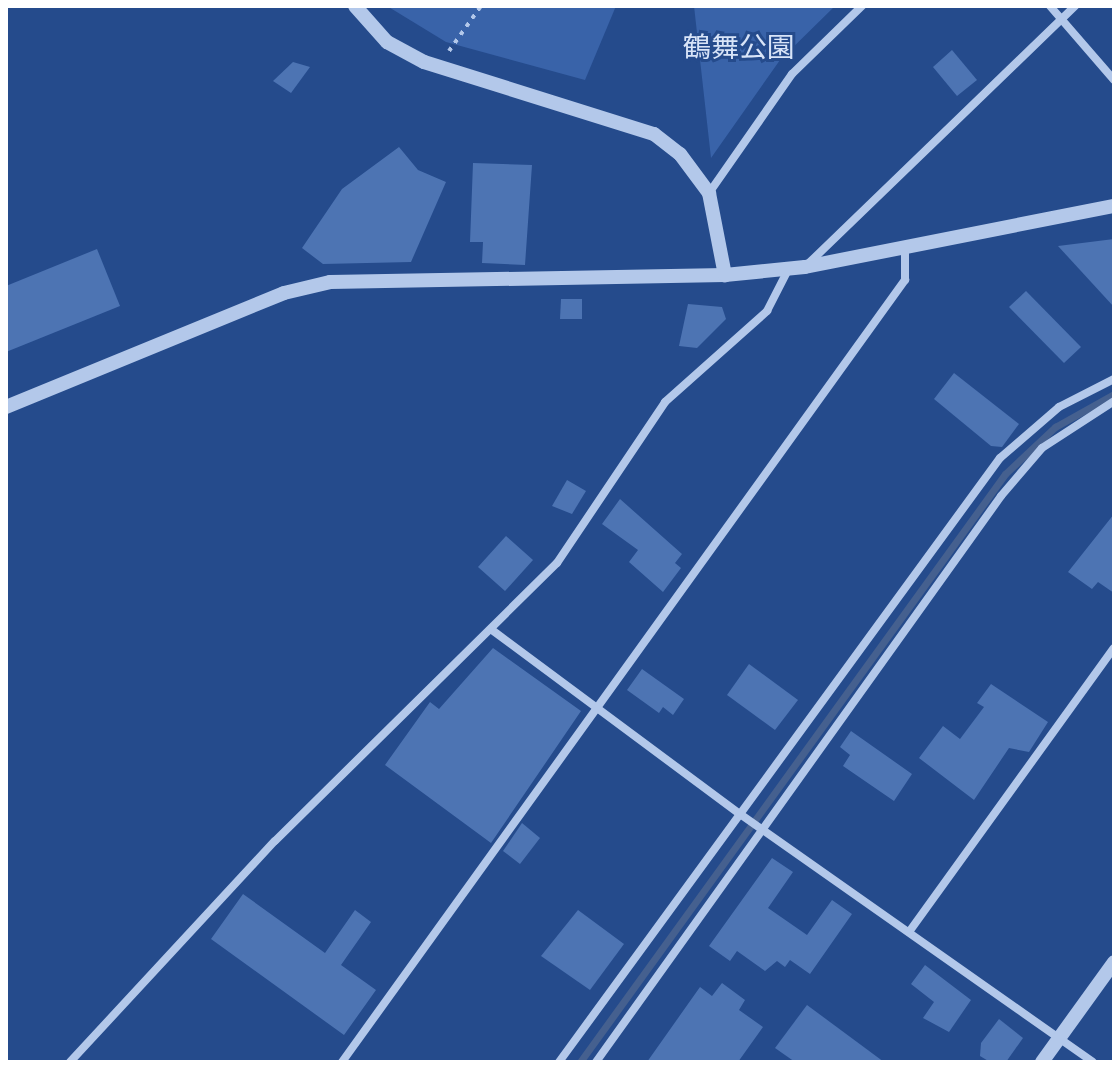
<!DOCTYPE html>
<meta charset="utf-8">
<style>
body{margin:0}
#map{position:relative;width:1120px;height:1068px;overflow:hidden;background:#254b8c;font-family:Roboto,"Noto Sans JP",sans-serif}
div>[style]{position:absolute}
[style*='--x']{left:calc(var(--x)*1px);top:calc(var(--y)*1px);width:calc(var(--w)*1px);rotate:calc(var(--a)*1deg)}
.green>*{inset:0;background:#3963a9}
.stream>*{height:7px;margin:-3.5px;padding:0 3.5px;transform-origin:3.5px;border-radius:3.5px;background:#45608f}
.building>*{inset:0;background:#4d74b3}
.path>*{height:4px;margin-top:-2px;transform-origin:0;background:repeating-linear-gradient(90deg,#b3c8ea 0 4px,transparent 0 10px)}
.minor>*{height:8px;margin:-4px;padding:0 4px;transform-origin:4px;border-radius:4px;background:#b3c8ea}
.tertiary>*{height:14px;margin:-7px;padding:0 7px;transform-origin:7px;border-radius:7px;background:#b3c8ea}
span{translate:-50% -50%;white-space:nowrap;text-align:center;line-height:1.15;-webkit-text-stroke:6px #254b8c;paint-order:stroke}
.park-label{font-size:28px;color:#d8e4f8}
.frame{position:absolute;inset:0;border:8px solid #fff;pointer-events:none}
</style>
<div id="map">
<div class="green">
<div style="clip-path:polygon(387px 6px,616px 6px,585px 80px,446px 42px)"></div>
<div style="clip-path:polygon(694px 6px,835px 6px,780px 60px,711px 158px)"></div>
</div>
<div class="stream">
<div style="--x:580;--y:1062;--w:726;--a:-54.14"></div>
<div style="--x:1005;--y:474;--w:69;--a:-43.2"></div>
<div style="--x:1055;--y:427;--w:68;--a:-29.2"></div>
</div>
<div class="building">
<div style="clip-path:polygon(952px 50px,977px 80px,957px 96px,933px 67px)"></div>
<div style="clip-path:polygon(293px 62px,310px 67px,291px 93px,273px 81px)"></div>
<div style="clip-path:polygon(399px 147px,418px 170px,446px 182px,411px 262px,323px 264px,302px 248px,342px 189px)"></div>
<div style="clip-path:polygon(473px 163px,532px 165px,525px 265px,482px 263px,483px 242px,470px 242px)"></div>
<div style="clip-path:polygon(1114px 239px,1114px 307px,1058px 246px)"></div>
<div style="clip-path:polygon(97px 249px,120px 306px,6px 352px,6px 286px)"></div>
<div style="clip-path:polygon(1026px 291px,1081px 347px,1064px 363px,1009px 307px)"></div>
<div style="clip-path:polygon(561px 299px,582px 299px,582px 319px,560px 319px)"></div>
<div style="clip-path:polygon(688px 304px,722px 307px,726px 319px,697px 348px,679px 346px)"></div>
<div style="clip-path:polygon(954px 373px,1019px 424px,1002px 447px,991px 446px,934px 399px)"></div>
<div style="clip-path:polygon(567px 480px,586px 491px,572px 514px,552px 506px)"></div>
<div style="clip-path:polygon(620px 499px,682px 554px,675px 563px,681px 568px,663px 592px,629px 562px,638px 550px,602px 524px)"></div>
<div style="clip-path:polygon(1114px 514px,1114px 593px,1098px 582px,1092px 589px,1068px 572px)"></div>
<div style="clip-path:polygon(506px 536px,533px 560px,505px 591px,478px 567px)"></div>
<div style="clip-path:polygon(493px 648px,581px 711px,491px 843px,385px 765px,430px 702px,439px 709px)"></div>
<div style="clip-path:polygon(749px 664px,798px 700px,775px 730px,727px 695px)"></div>
<div style="clip-path:polygon(642px 669px,684px 699px,673px 715px,663px 707px,659px 713px,627px 690px)"></div>
<div style="clip-path:polygon(991px 684px,1048px 722px,1029px 752px,1009px 748px,974px 800px,919px 758px,943px 726px,960px 739px,984px 707px,977px 703px)"></div>
<div style="clip-path:polygon(851px 731px,912px 774px,894px 801px,843px 766px,850px 755px,840px 747px)"></div>
<div style="clip-path:polygon(522px 823px,540px 838px,520px 864px,503px 851px)"></div>
<div style="clip-path:polygon(772px 858px,793px 872px,768px 908px,807px 935px,832px 900px,852px 914px,810px 974px,790px 960px,785px 967px,777px 961px,765px 971px,737px 951px,730px 961px,709px 946px)"></div>
<div style="clip-path:polygon(243px 894px,325px 953px,355px 910px,371px 922px,341px 965px,376px 990px,344px 1035px,211px 939px)"></div>
<div style="clip-path:polygon(578px 910px,624px 944px,590px 990px,541px 956px)"></div>
<div style="clip-path:polygon(925px 965px,971px 1000px,949px 1032px,923px 1018px,934px 1002px,911px 984px)"></div>
<div style="clip-path:polygon(722px 983px,745px 1000px,739px 1010px,763px 1027px,738px 1062px,647px 1062px,700px 987px,712px 996px)"></div>
<div style="clip-path:polygon(807px 1005px,884px 1062px,795px 1062px,775px 1048px)"></div>
<div style="clip-path:polygon(999px 1019px,1023px 1038px,1006px 1062px,990px 1062px,980px 1056px,981px 1043px)"></div>
</div>
<div class="path">
<div style="--x:449;--y:51;--w:55;--a:-54.6"></div>
</div>
<div class="minor">
<div style="--x:1050;--y:6;--w:98;--a:49.1"></div>
<div style="--x:709;--y:193;--w:145;--a:-55.1"></div>
<div style="--x:792;--y:74;--w:98;--a:-44.2"></div>
<div style="--x:809;--y:263;--w:370;--a:-44"></div>
<div style="--x:492;--y:630;--w:309;--a:36.6"></div>
<div style="--x:740;--y:814;--w:431;--a:35.1"></div>
<div style="--x:909;--y:932;--w:350;--a:-54.2"></div>
<div style="--x:70;--y:1062;--w:301;--a:-47.2"></div>
<div style="--x:275;--y:841;--w:396;--a:-44.6"></div>
<div style="--x:557;--y:563;--w:194;--a:-56.1"></div>
<div style="--x:665;--y:402;--w:137;--a:-41.7"></div>
<div style="--x:767;--y:311;--w:48;--a:-62.9"></div>
<div style="--x:342;--y:1062;--w:964;--a:-54.25"></div>
<div style="--x:905;--y:280;--w:33;--a:-90"></div>
<div style="--x:559;--y:1062;--w:748;--a:-53.87"></div>
<div style="--x:1000;--y:458;--w:78;--a:-40.8"></div>
<div style="--x:1059;--y:407;--w:62;--a:-27"></div>
<div style="--x:596;--y:1062;--w:696;--a:-54.41"></div>
<div style="--x:1001;--y:496;--w:63;--a:-49.5"></div>
<div style="--x:1042;--y:448;--w:86;--a:-33.1"></div>
</div>
<div class="tertiary">
<div style="--x:355;--y:6;--w:48;--a:48.4"></div>
<div style="--x:387;--y:42;--w:42;--a:28.4"></div>
<div style="--x:424;--y:62;--w:241;--a:17.4"></div>
<div style="--x:654;--y:134;--w:33;--a:38"></div>
<div style="--x:680;--y:154;--w:49;--a:53.4"></div>
<div style="--x:709;--y:193;--w:84;--a:79"></div>
<div style="--x:6;--y:407;--w:300;--a:-22.3"></div>
<div style="--x:284;--y:293;--w:47;--a:-13.4"></div>
<div style="--x:330;--y:282;--w:395;--a:-1"></div>
<div style="--x:725;--y:275;--w:80;--a:-5.7"></div>
<div style="--x:805;--y:267;--w:315;--a:-11.2"></div>
<div style="--x:1042;--y:1062;--w:123;--a:-54.2"></div>
</div>
<div class="park-label">
<span style="left:739px;top:48px">鶴舞公園</span>
</div>
<div class="frame"></div>
</div>
